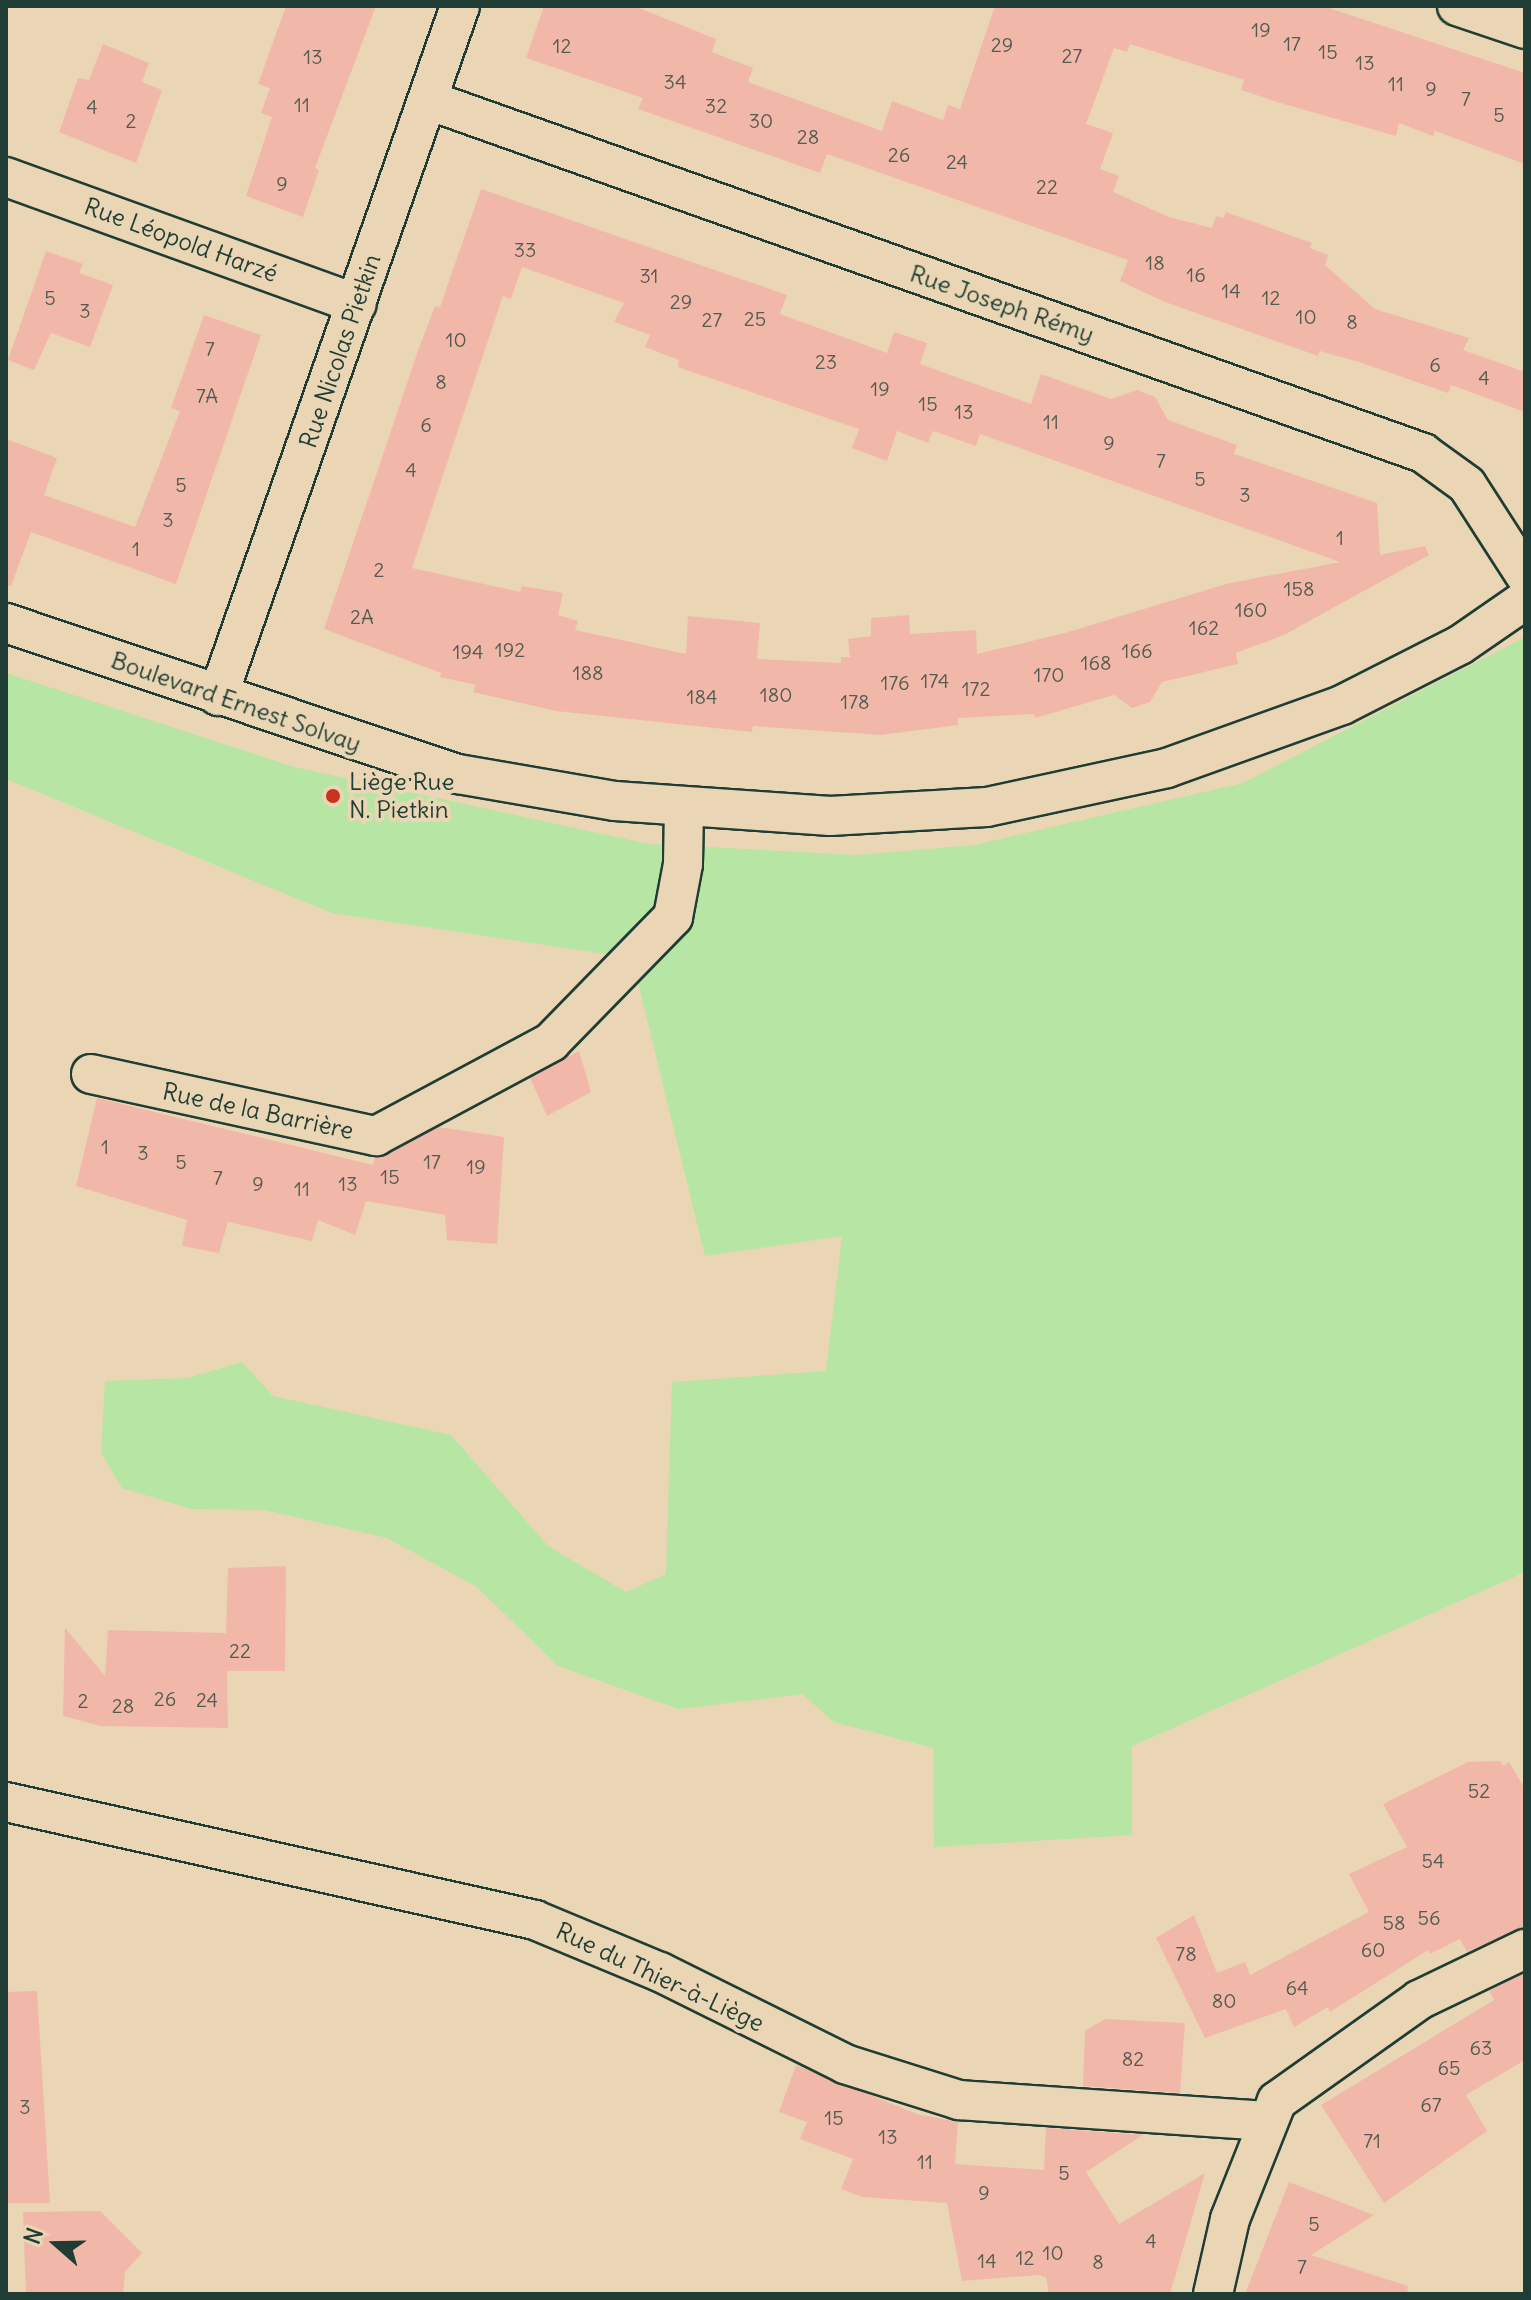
<!DOCTYPE html>
<meta charset="utf-8">
<style>
body{margin:0}
#map{position:relative;width:1531px;height:2300px;overflow:hidden;background:#ead6b4;font-family:Delius,sans-serif}
div>[style]{position:absolute}
[style*='--x']{left:calc(var(--x)*1px);top:calc(var(--y)*1px);width:calc(var(--w)*1px);rotate:calc(var(--a)*1deg)}
.green>*{inset:0;background:#b7e5a3}
.building>*{inset:0;background:#f1b8a9}
.roads{filter:drop-shadow(2px 0 #1f3d34) drop-shadow(-2px 0 #1f3d34) drop-shadow(0 2px #1f3d34) drop-shadow(0 -2px #1f3d34)}
.minor>*{height:38px;margin:-19px;padding:0 19px;transform-origin:19px;border-radius:19px;background:#ead6b4}
.dots>*{width:22px;height:22px;translate:-50% -50%;box-sizing:border-box;border:4px solid #ead6b4;border-radius:50%}
span{translate:-50% -50%;white-space:nowrap;text-align:center;line-height:1.15;-webkit-text-stroke:8px #ead6b4;paint-order:stroke}
.number-label{font-size:20px;color:#545c51}
.number-label span{-webkit-text-stroke-width:0}
.street-label{font-size:24px;color:#1f3d34}
.poi-label{font-size:24px;color:#1f3d34}
.left{translate:0 -50%;text-align:left}
.frame{position:absolute;inset:0;border:8px solid #1f3d34;pointer-events:none}
.north{position:absolute;left:16px;top:2204px;width:80px;height:80px;-webkit-text-stroke:6px #ead6b4;paint-order:stroke;rotate:290deg;font-size:22px;font-weight:700;line-height:32px;text-align:center;color:#1f3d34}
.north::after{content:'';display:block;margin:auto;width:28px;height:36px;background:#1f3d34;clip-path:polygon(50% 0,100% 100%,50% 72%,0 100%)}
</style>
<div id="map">
<div class="green">
<div style="clip-path:polygon(1525px 637px,1525px 1572px,1132px 1746px,1132px 1835px,934px 1847px,933px 1748px,834px 1722px,802px 1694px,679px 1709px,558px 1666px,477px 1587px,387px 1538px,265px 1510px,192px 1509px,122px 1488px,101px 1453px,105px 1381px,188px 1378px,242px 1362px,273px 1396px,451px 1435px,548px 1546px,626px 1592px,666px 1574px,672px 1382px,826px 1371px,842px 1236px,705px 1256px,632px 958px,332px 913px,6px 779px,6px 673px,294px 767px,649px 844px,856px 855px,974px 845px,1243px 783px)"></div>
</div>
<div class="building">
<div style="clip-path:polygon(286px 6px,376px 6px,315px 168px,319px 170px,303px 217px,246px 196px,272px 117px,261px 113px,270px 88px,258px 84px)"></div>
<div style="clip-path:polygon(544px 6px,634px 6px,716px 39px,712px 52px,753px 68px,748px 82px,882px 131px,892px 101px,943px 120px,948px 105px,960px 109px,995px 6px,1323px 6px,1525px 73px,1525px 164px,1435px 131px,1433px 136px,1399px 123px,1396px 136px,1277px 102px,1241px 90px,1244px 80px,1130px 44px,1127px 52px,1114px 48px,1086px 124px,1113px 133px,1100px 169px,1119px 176px,1113px 192px,1169px 217px,1212px 228px,1216px 216px,1223px 218px,1226px 212px,1312px 243px,1310px 248px,1328px 255px,1325px 265px,1375px 309px,1469px 338px,1463px 350px,1525px 372px,1525px 412px,1451px 385px,1448px 393px,1362px 363px,1320px 351px,1318px 356px,1165px 302px,1120px 281px,1128px 260px,827px 154px,820px 173px,638px 109px,643px 98px,526px 58px)"></div>
<div style="clip-path:polygon(103px 44px,149px 63px,142px 82px,162px 90px,136px 163px,59px 132px,78px 78px,89px 80px)"></div>
<div style="clip-path:polygon(evenodd,481px 189px,787px 295px,780px 314px,879px 350px,887px 353px,894px 332px,927px 343px,920px 364px,1031px 404px,1041px 374px,1111px 399px,1137px 390px,1155px 397px,1168px 420px,1237px 445px,1234px 454px,1377px 503px,1380px 555px,1425px 546px,1429px 555px,1284px 635px,1236px 653px,1238px 664px,1162px 682px,1150px 702px,1132px 708px,1114px 695px,1035px 718px,1034px 714px,958px 718px,958px 725px,881px 735px,753px 726px,752px 732px,556px 711px,473px 692px,476px 685px,440px 677px,441px 673px,324px 629px,418px 351px,435px 306px,440px 307px,481px 189px,522px 267px,624px 303px,614px 322px,650px 335px,645px 347px,679px 360px,678px 367px,859px 429px,852px 448px,887px 461px,897px 431px,928px 443px,933px 431px,976px 446px,980px 434px,1340px 562px,1226px 584px,1065px 633px,977px 654px,976px 630px,910px 634px,909px 615px,871px 618px,871px 636px,848px 639px,850px 657px,841px 657px,841px 663px,757px 659px,760px 623px,688px 616px,686px 654px,575px 630px,578px 621px,558px 615px,563px 593px,522px 586px,520px 592px,412px 568px,503px 296px,511px 299px,522px 267px)"></div>
<div style="clip-path:polygon(46px 251px,83px 264px,79px 273px,113px 285px,90px 347px,51px 333px,34px 370px,8px 360px)"></div>
<div style="clip-path:polygon(204px 315px,261px 335px,176px 584px,31px 532px,11px 586px,6px 585px,6px 439px,57px 458px,44px 495px,135px 527px,180px 411px,171px 408px)"></div>
<div style="clip-path:polygon(579px 1051px,591px 1092px,547px 1116px,530px 1078px)"></div>
<div style="clip-path:polygon(97px 1098px,373px 1165px,375px 1157px,439px 1127px,504px 1137px,497px 1244px,447px 1240px,445px 1215px,366px 1201px,355px 1235px,318px 1220px,312px 1241px,228px 1222px,219px 1253px,182px 1246px,187px 1220px,76px 1186px)"></div>
<div style="clip-path:polygon(286px 1566px,285px 1671px,227px 1671px,228px 1728px,101px 1726px,63px 1716px,65px 1628px,105px 1676px,108px 1630px,226px 1633px,228px 1568px)"></div>
<div style="clip-path:polygon(1500px 1761px,1504px 1766px,1509px 1762px,1525px 1789px,1525px 1927px,1467px 1952px,1460px 1939px,1430px 1954px,1428px 1950px,1330px 2012px,1328px 2007px,1294px 2027px,1286px 2009px,1205px 2038px,1156px 1938px,1194px 1915px,1217px 1973px,1245px 1962px,1250px 1975px,1369px 1912px,1349px 1874px,1407px 1847px,1383px 1804px,1468px 1762px)"></div>
<div style="clip-path:polygon(1525px 1973px,1525px 2060px,1466px 2095px,1487px 2131px,1384px 2203px,1321px 2105px,1494px 2000px,1489px 1991px)"></div>
<div style="clip-path:polygon(37px 1991px,50px 2203px,6px 2203px,6px 1992px)"></div>
<div style="clip-path:polygon(1105px 2019px,1185px 2023px,1180px 2093px,1083px 2086px,1085px 2031px)"></div>
<div style="clip-path:polygon(796px 2065px,917px 2114px,958px 2122px,955px 2164px,1044px 2170px,1046px 2128px,1143px 2135px,1086px 2172px,1119px 2224px,1205px 2173px,1170px 2294px,1049px 2294px,1046px 2277px,1038px 2275px,962px 2281px,947px 2203px,863px 2197px,841px 2189px,853px 2159px,800px 2139px,807px 2122px,779px 2112px)"></div>
<div style="clip-path:polygon(1289px 2182px,1374px 2215px,1311px 2255px,1408px 2286px,1407px 2294px,1245px 2294px)"></div>
<div style="clip-path:polygon(100px 2211px,142px 2253px,125px 2272px,123px 2294px,26px 2294px,23px 2212px)"></div>
</div>
<div class="roads">
<div class="minor">
<div style="--x:1457;--y:6;--w:72;--a:18.7"></div>
<div style="--x:428;--y:100;--w:1056;--a:19.53"></div>
<div style="--x:1423;--y:453;--w:54;--a:36"></div>
<div style="--x:1467;--y:485;--w:107;--a:57.2"></div>
<div style="--x:6;--y:177;--w:373;--a:19.9"></div>
<div style="--x:6;--y:623;--w:477;--a:18.5"></div>
<div style="--x:458;--y:774;--w:159;--a:9.8"></div>
<div style="--x:615;--y:801;--w:216;--a:4"></div>
<div style="--x:830;--y:816;--w:157;--a:-3.3"></div>
<div style="--x:987;--y:807;--w:184;--a:-12.2"></div>
<div style="--x:1167;--y:768;--w:186;--a:-19.8"></div>
<div style="--x:1342;--y:705;--w:132;--a:-27"></div>
<div style="--x:1460;--y:645;--w:79;--a:-34.7"></div>
<div style="--x:218;--y:696;--w:731;--a:-70.67"></div>
<div style="--x:91;--y:1074;--w:292;--a:12.3"></div>
<div style="--x:376;--y:1136;--w:199;--a:-28.2"></div>
<div style="--x:551;--y:1042;--w:175;--a:-45.7"></div>
<div style="--x:673;--y:917;--w:54;--a:-79.3"></div>
<div style="--x:683;--y:864;--w:55;--a:-89"></div>
<div style="--x:6;--y:1802;--w:542;--a:12.57"></div>
<div style="--x:535;--y:1920;--w:135;--a:22.6"></div>
<div style="--x:660;--y:1972;--w:207;--a:26.4"></div>
<div style="--x:845;--y:2064;--w:120;--a:17.5"></div>
<div style="--x:959;--y:2100;--w:308;--a:3.9"></div>
<div style="--x:1213;--y:2294;--w:77;--a:-77.2"></div>
<div style="--x:1230;--y:2219;--w:127;--a:-68.3"></div>
<div style="--x:1277;--y:2101;--w:174;--a:-35.4"></div>
<div style="--x:1419;--y:2000;--w:118;--a:-25.7"></div>
</div>
</div>
<div class="dots">
<div style="left:333px;top:796px;background:#c8321e"></div>
</div>
<div class="number-label">
<span style="left:1261px;top:29px">19</span>
<span style="left:1292px;top:43px">17</span>
<span style="left:1002px;top:44px">29</span>
<span style="left:562px;top:45px">12</span>
<span style="left:1328px;top:51px">15</span>
<span style="left:1072px;top:55px">27</span>
<span style="left:313px;top:56px">13</span>
<span style="left:1365px;top:62px">13</span>
<span style="left:675px;top:81px">34</span>
<span style="left:1396px;top:83px">11</span>
<span style="left:1431px;top:88px">9</span>
<span style="left:1466px;top:98px">7</span>
<span style="left:302px;top:104px">11</span>
<span style="left:716px;top:105px">32</span>
<span style="left:92px;top:106px">4</span>
<span style="left:1499px;top:114px">5</span>
<span style="left:131px;top:120px">2</span>
<span style="left:761px;top:120px">30</span>
<span style="left:808px;top:136px">28</span>
<span style="left:899px;top:154px">26</span>
<span style="left:957px;top:161px">24</span>
<span style="left:282px;top:183px">9</span>
<span style="left:1047px;top:186px">22</span>
<span style="left:525px;top:249px">33</span>
<span style="left:1155px;top:262px">18</span>
<span style="left:1196px;top:274px">16</span>
<span style="left:649px;top:275px">31</span>
<span style="left:1231px;top:290px">14</span>
<span style="left:50px;top:297px">5</span>
<span style="left:1271px;top:297px">12</span>
<span style="left:681px;top:301px">29</span>
<span style="left:85px;top:310px">3</span>
<span style="left:1306px;top:316px">10</span>
<span style="left:755px;top:318px">25</span>
<span style="left:712px;top:319px">27</span>
<span style="left:1352px;top:321px">8</span>
<span style="left:456px;top:339px">10</span>
<span style="left:210px;top:348px">7</span>
<span style="left:826px;top:361px">23</span>
<span style="left:1435px;top:364px">6</span>
<span style="left:1484px;top:377px">4</span>
<span style="left:441px;top:381px">8</span>
<span style="left:880px;top:388px">19</span>
<span style="left:207px;top:395px">7A</span>
<span style="left:928px;top:403px">15</span>
<span style="left:964px;top:411px">13</span>
<span style="left:1051px;top:421px">11</span>
<span style="left:426px;top:424px">6</span>
<span style="left:1109px;top:442px">9</span>
<span style="left:1161px;top:460px">7</span>
<span style="left:411px;top:469px">4</span>
<span style="left:1200px;top:478px">5</span>
<span style="left:181px;top:484px">5</span>
<span style="left:1245px;top:494px">3</span>
<span style="left:168px;top:519px">3</span>
<span style="left:1340px;top:537px">1</span>
<span style="left:136px;top:548px">1</span>
<span style="left:379px;top:569px">2</span>
<span style="left:1299px;top:588px">158</span>
<span style="left:1251px;top:609px">160</span>
<span style="left:362px;top:616px">2A</span>
<span style="left:1204px;top:627px">162</span>
<span style="left:510px;top:649px">192</span>
<span style="left:1137px;top:650px">166</span>
<span style="left:468px;top:651px">194</span>
<span style="left:1096px;top:662px">168</span>
<span style="left:588px;top:672px">188</span>
<span style="left:1049px;top:674px">170</span>
<span style="left:935px;top:680px">174</span>
<span style="left:895px;top:682px">176</span>
<span style="left:976px;top:688px">172</span>
<span style="left:776px;top:694px">180</span>
<span style="left:702px;top:696px">184</span>
<span style="left:855px;top:701px">178</span>
<span style="left:105px;top:1146px">1</span>
<span style="left:143px;top:1152px">3</span>
<span style="left:181px;top:1161px">5</span>
<span style="left:432px;top:1161px">17</span>
<span style="left:476px;top:1166px">19</span>
<span style="left:390px;top:1176px">15</span>
<span style="left:218px;top:1177px">7</span>
<span style="left:258px;top:1183px">9</span>
<span style="left:348px;top:1183px">13</span>
<span style="left:302px;top:1188px">11</span>
<span style="left:240px;top:1650px">22</span>
<span style="left:165px;top:1698px">26</span>
<span style="left:207px;top:1699px">24</span>
<span style="left:83px;top:1700px">2</span>
<span style="left:123px;top:1705px">28</span>
<span style="left:1479px;top:1790px">52</span>
<span style="left:1433px;top:1860px">54</span>
<span style="left:1429px;top:1917px">56</span>
<span style="left:1394px;top:1922px">58</span>
<span style="left:1373px;top:1949px">60</span>
<span style="left:1186px;top:1953px">78</span>
<span style="left:1297px;top:1987px">64</span>
<span style="left:1224px;top:2000px">80</span>
<span style="left:1481px;top:2047px">63</span>
<span style="left:1133px;top:2058px">82</span>
<span style="left:1449px;top:2067px">65</span>
<span style="left:1431px;top:2104px">67</span>
<span style="left:25px;top:2106px">3</span>
<span style="left:834px;top:2117px">15</span>
<span style="left:888px;top:2136px">13</span>
<span style="left:1372px;top:2140px">71</span>
<span style="left:925px;top:2161px">11</span>
<span style="left:1064px;top:2172px">5</span>
<span style="left:984px;top:2192px">9</span>
<span style="left:1314px;top:2223px">5</span>
<span style="left:1151px;top:2240px">4</span>
<span style="left:1053px;top:2252px">10</span>
<span style="left:1025px;top:2257px">12</span>
<span style="left:987px;top:2260px">14</span>
<span style="left:1098px;top:2261px">8</span>
<span style="left:1302px;top:2266px">7</span>
</div>
<div class="street-label">
<span style="left:181px;top:240px;rotate:20deg">Rue Léopold Harzé</span>
<span style="left:1002px;top:304px;rotate:19deg">Rue Joseph Rémy</span>
<span style="left:340px;top:351px;rotate:-71deg">Rue Nicolas Pietkin</span>
<span style="left:236px;top:702px;rotate:19deg">Boulevard Ernest Solvay</span>
<span style="left:258px;top:1111px;rotate:12deg">Rue de la Barrière</span>
<span style="left:660px;top:1977px;rotate:25deg">Rue du Thier-à-Liège</span>
</div>
<div class="poi-label">
<span class="left" style="left:349px;top:796px">Liège Rue<br>N. Pietkin</span>
</div>
<div class="frame"></div>
<div class="north">N</div>
</div>
